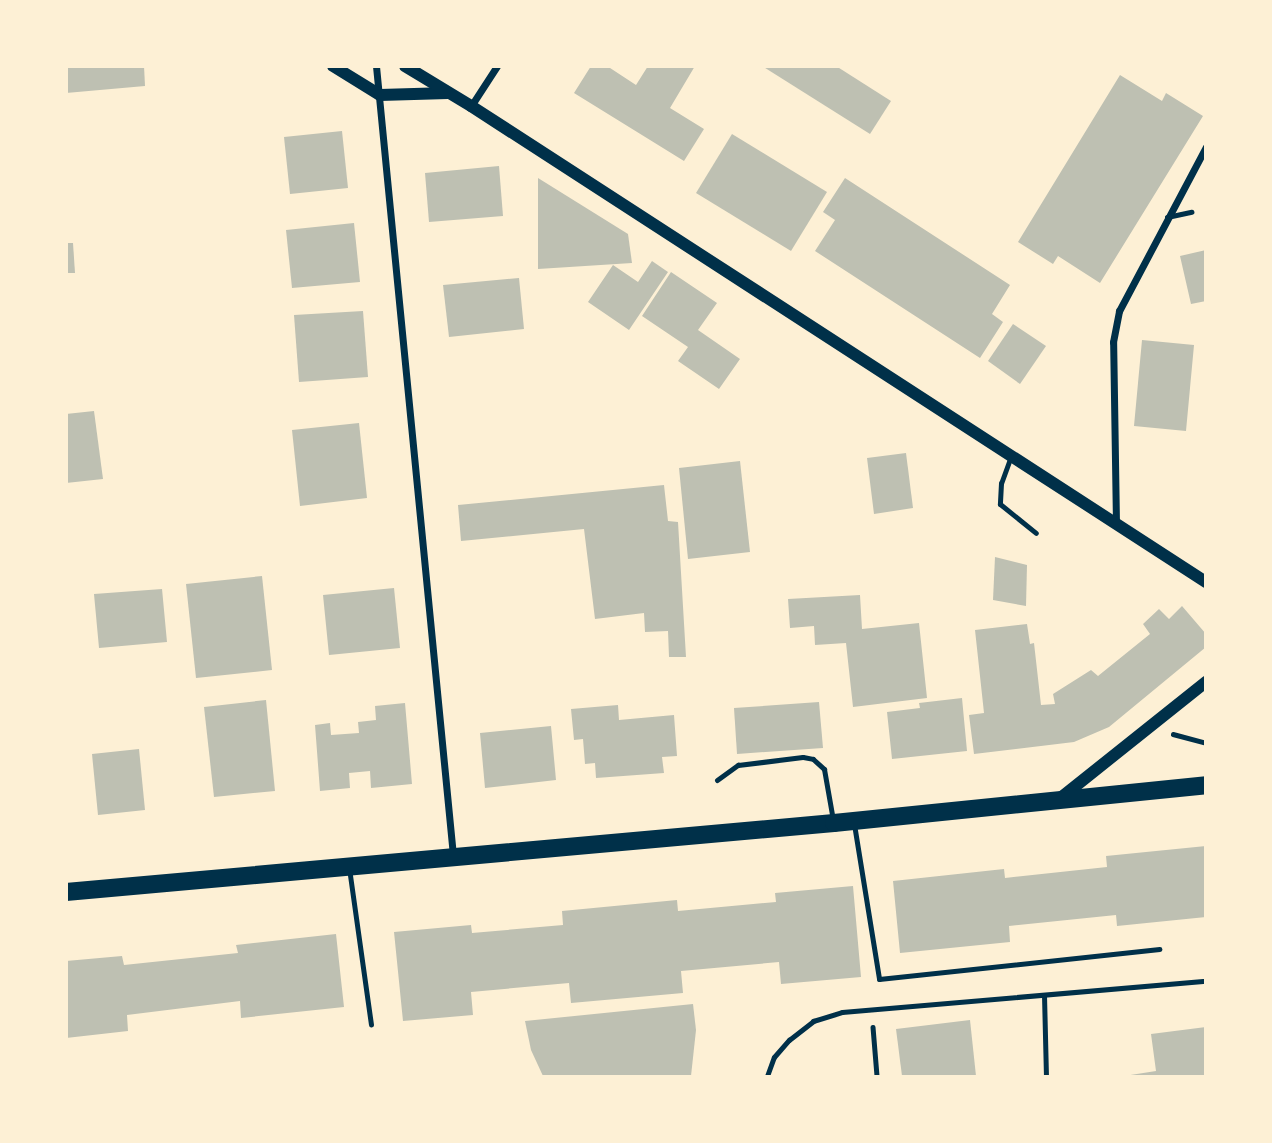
<!DOCTYPE html>
<style>
body{margin:0}
#map{position:relative;width:1272px;height:1143px;overflow:hidden;background:#fdf0d5;font-family:"Sofia Sans Condensed",sans-serif}
div>[style]{position:absolute}
[style*='--x']{left:calc(var(--x)*1px);top:calc(var(--y)*1px);width:calc(var(--w)*1px);rotate:calc(var(--a)*1deg)}
.building>*{inset:0;background:#bec0b2}
.path>*{height:4.5px;margin:-2.25px;padding:0 2.25px;transform-origin:2.25px;border-radius:2.25px;background:#003049}
.service>*{height:5px;margin:-2.5px;padding:0 2.5px;transform-origin:2.5px;border-radius:2.5px;background:#003049}
.minor>*{height:7px;margin:-3.5px;padding:0 3.5px;transform-origin:3.5px;border-radius:3.5px;background:#003049}
.tertiary>*{height:12px;margin:-6px;padding:0 6px;transform-origin:6px;border-radius:6px;background:#003049}
.primary>*{height:18px;margin:-9px;padding:0 9px;transform-origin:9px;border-radius:9px;background:#003049}
span{translate:-50% -50%;white-space:nowrap;text-align:center;line-height:1.15;-webkit-text-stroke:5px #fdf0d5;paint-order:stroke}
.frame{position:absolute;inset:0;border:68px solid #fdf0d5;pointer-events:none}
</style>
<div id="map">
<div class="building">
<div style="clip-path:polygon(66px 66px,144px 66px,145px 86px,66px 93px)"></div>
<div style="clip-path:polygon(591px 66px,607px 66px,636px 85px,648px 66px,695px 66px,670px 108px,704px 129px,684px 161px,574px 93px)"></div>
<div style="clip-path:polygon(762px 66px,836px 66px,891px 101px,870px 134px)"></div>
<div style="clip-path:polygon(1120px 75px,1162px 101px,1166px 93px,1203px 116px,1100px 283px,1058px 256px,1053px 264px,1018px 242px)"></div>
<div style="clip-path:polygon(342px 131px,348px 188px,290px 194px,284px 137px)"></div>
<div style="clip-path:polygon(732px 134px,827px 192px,791px 251px,696px 193px)"></div>
<div style="clip-path:polygon(499px 166px,503px 216px,429px 222px,425px 173px)"></div>
<div style="clip-path:polygon(538px 178px,628px 234px,632px 263px,538px 269px)"></div>
<div style="clip-path:polygon(845px 178px,1010px 285px,992px 314px,1003px 322px,980px 358px,815px 251px,835px 220px,823px 212px)"></div>
<div style="clip-path:polygon(354px 223px,360px 282px,292px 288px,286px 230px)"></div>
<div style="clip-path:polygon(66px 243px,73px 243px,75px 273px,66px 273px)"></div>
<div style="clip-path:polygon(1206px 250px,1206px 301px,1191px 304px,1180px 256px)"></div>
<div style="clip-path:polygon(652px 261px,668px 272px,629px 330px,588px 302px,613px 265px,638px 282px)"></div>
<div style="clip-path:polygon(671px 272px,717px 303px,698px 330px,740px 359px,719px 389px,678px 361px,688px 347px,642px 316px)"></div>
<div style="clip-path:polygon(519px 278px,524px 329px,449px 337px,443px 285px)"></div>
<div style="clip-path:polygon(363px 311px,368px 377px,299px 382px,294px 315px)"></div>
<div style="clip-path:polygon(1013px 324px,1046px 346px,1020px 384px,988px 361px)"></div>
<div style="clip-path:polygon(1142px 340px,1194px 345px,1186px 431px,1134px 426px)"></div>
<div style="clip-path:polygon(94px 411px,103px 479px,66px 483px,66px 414px)"></div>
<div style="clip-path:polygon(359px 423px,367px 498px,300px 506px,292px 430px)"></div>
<div style="clip-path:polygon(906px 453px,913px 508px,874px 514px,867px 458px)"></div>
<div style="clip-path:polygon(740px 461px,750px 552px,688px 559px,679px 468px)"></div>
<div style="clip-path:polygon(664px 485px,668px 521px,678px 522px,686px 657px,669px 657px,668px 631px,645px 632px,644px 613px,595px 619px,584px 529px,461px 541px,458px 505px)"></div>
<div style="clip-path:polygon(995px 557px,1027px 565px,1026px 606px,993px 600px)"></div>
<div style="clip-path:polygon(262px 576px,272px 670px,196px 678px,186px 584px)"></div>
<div style="clip-path:polygon(394px 588px,400px 648px,329px 655px,323px 595px)"></div>
<div style="clip-path:polygon(162px 589px,167px 642px,99px 648px,94px 594px)"></div>
<div style="clip-path:polygon(860px 595px,862px 629px,919px 623px,927px 698px,853px 707px,846px 643px,815px 645px,814px 626px,790px 628px,788px 599px)"></div>
<div style="clip-path:polygon(1182px 606px,1206px 634px,1206px 647px,1109px 727px,1074px 742px,974px 754px,969px 715px,984px 713px,975px 630px,1027px 624px,1030px 644px,1034px 643px,1041px 705px,1055px 704px,1053px 694px,1091px 670px,1098px 676px,1150px 634px,1143px 624px,1159px 609px,1169px 619px)"></div>
<div style="clip-path:polygon(962px 698px,967px 751px,892px 759px,887px 712px,920px 708px,919px 703px)"></div>
<div style="clip-path:polygon(266px 700px,275px 791px,214px 797px,204px 707px)"></div>
<div style="clip-path:polygon(819px 702px,823px 748px,737px 754px,734px 708px)"></div>
<div style="clip-path:polygon(405px 703px,412px 784px,371px 788px,370px 771px,349px 773px,350px 788px,320px 791px,315px 725px,330px 723px,331px 735px,359px 733px,358px 722px,376px 720px,375px 706px)"></div>
<div style="clip-path:polygon(618px 705px,619px 720px,674px 715px,677px 756px,662px 757px,664px 773px,596px 778px,595px 763px,585px 764px,583px 739px,574px 740px,571px 709px)"></div>
<div style="clip-path:polygon(551px 726px,556px 780px,485px 788px,480px 733px)"></div>
<div style="clip-path:polygon(139px 749px,145px 810px,98px 815px,92px 754px)"></div>
<div style="clip-path:polygon(1206px 846px,1206px 917px,1117px 926px,1116px 915px,1009px 926px,1010px 942px,900px 953px,893px 881px,1004px 869px,1005px 878px,1107px 867px,1106px 856px)"></div>
<div style="clip-path:polygon(853px 886px,861px 977px,781px 984px,779px 962px,681px 971px,683px 993px,571px 1003px,569px 983px,471px 992px,473px 1015px,403px 1021px,394px 932px,471px 925px,472px 933px,563px 925px,562px 911px,677px 900px,678px 911px,776px 902px,775px 893px)"></div>
<div style="clip-path:polygon(336px 934px,344px 1007px,241px 1018px,240px 1001px,127px 1015px,128px 1031px,66px 1038px,66px 961px,122px 956px,124px 965px,238px 953px,236px 945px)"></div>
<div style="clip-path:polygon(693px 1004px,696px 1030px,691px 1076px,543px 1076px,531px 1050px,525px 1021px)"></div>
<div style="clip-path:polygon(970px 1020px,976px 1076px,902px 1076px,896px 1029px)"></div>
<div style="clip-path:polygon(1206px 1027px,1206px 1076px,1124px 1076px,1156px 1071px,1151px 1034px)"></div>
</div>
<div class="path">
<div style="--x:1173;--y:734;--w:34;--a:15"></div>
<div style="--x:873;--y:1027;--w:49;--a:85.3"></div>
</div>
<div class="service">
<div style="--x:1167;--y:217;--w:25;--a:-12"></div>
<div style="--x:1011;--y:456;--w:29;--a:110"></div>
<div style="--x:1001;--y:483;--w:21;--a:93"></div>
<div style="--x:1000;--y:504;--w:46;--a:38.9"></div>
<div style="--x:717;--y:780;--w:26;--a:-36"></div>
<div style="--x:738;--y:765;--w:65;--a:-7"></div>
<div style="--x:803;--y:757;--w:10;--a:11"></div>
<div style="--x:813;--y:759;--w:15;--a:42"></div>
<div style="--x:824;--y:769;--w:52;--a:80"></div>
<div style="--x:854;--y:824;--w:157;--a:80.8"></div>
<div style="--x:879;--y:979;--w:282;--a:-6.1"></div>
<div style="--x:349;--y:868;--w:158;--a:82"></div>
<div style="--x:1044;--y:995;--w:81;--a:88.6"></div>
<div style="--x:767;--y:1076;--w:20;--a:-70"></div>
<div style="--x:774;--y:1057;--w:23;--a:-49"></div>
<div style="--x:789;--y:1040;--w:31;--a:-38"></div>
<div style="--x:813;--y:1021;--w:30;--a:-17"></div>
<div style="--x:842;--y:1012;--w:365;--a:-4.9"></div>
</div>
<div class="minor">
<div style="--x:376;--y:66;--w:793;--a:84.43"></div>
<div style="--x:471;--y:106;--w:48;--a:-57"></div>
<div style="--x:1116;--y:524;--w:182;--a:-90.9"></div>
<div style="--x:1113;--y:342;--w:32;--a:-79"></div>
<div style="--x:1119;--y:311;--w:186;--a:-62.1"></div>
</div>
<div class="tertiary">
<div style="--x:333;--y:66;--w:55;--a:31.7"></div>
<div style="--x:380;--y:95;--w:68;--a:-1.7"></div>
<div style="--x:405;--y:66;--w:77;--a:31.2"></div>
<div style="--x:471;--y:106;--w:876;--a:32.93"></div>
<div style="--x:1058;--y:800;--w:189;--a:-38.6"></div>
</div>
<div class="primary">
<div style="--x:66;--y:892;--w:771;--a:-5.13"></div>
<div style="--x:834;--y:823;--w:374;--a:-5.8"></div>
</div>
<div class="frame"></div>
</div>
